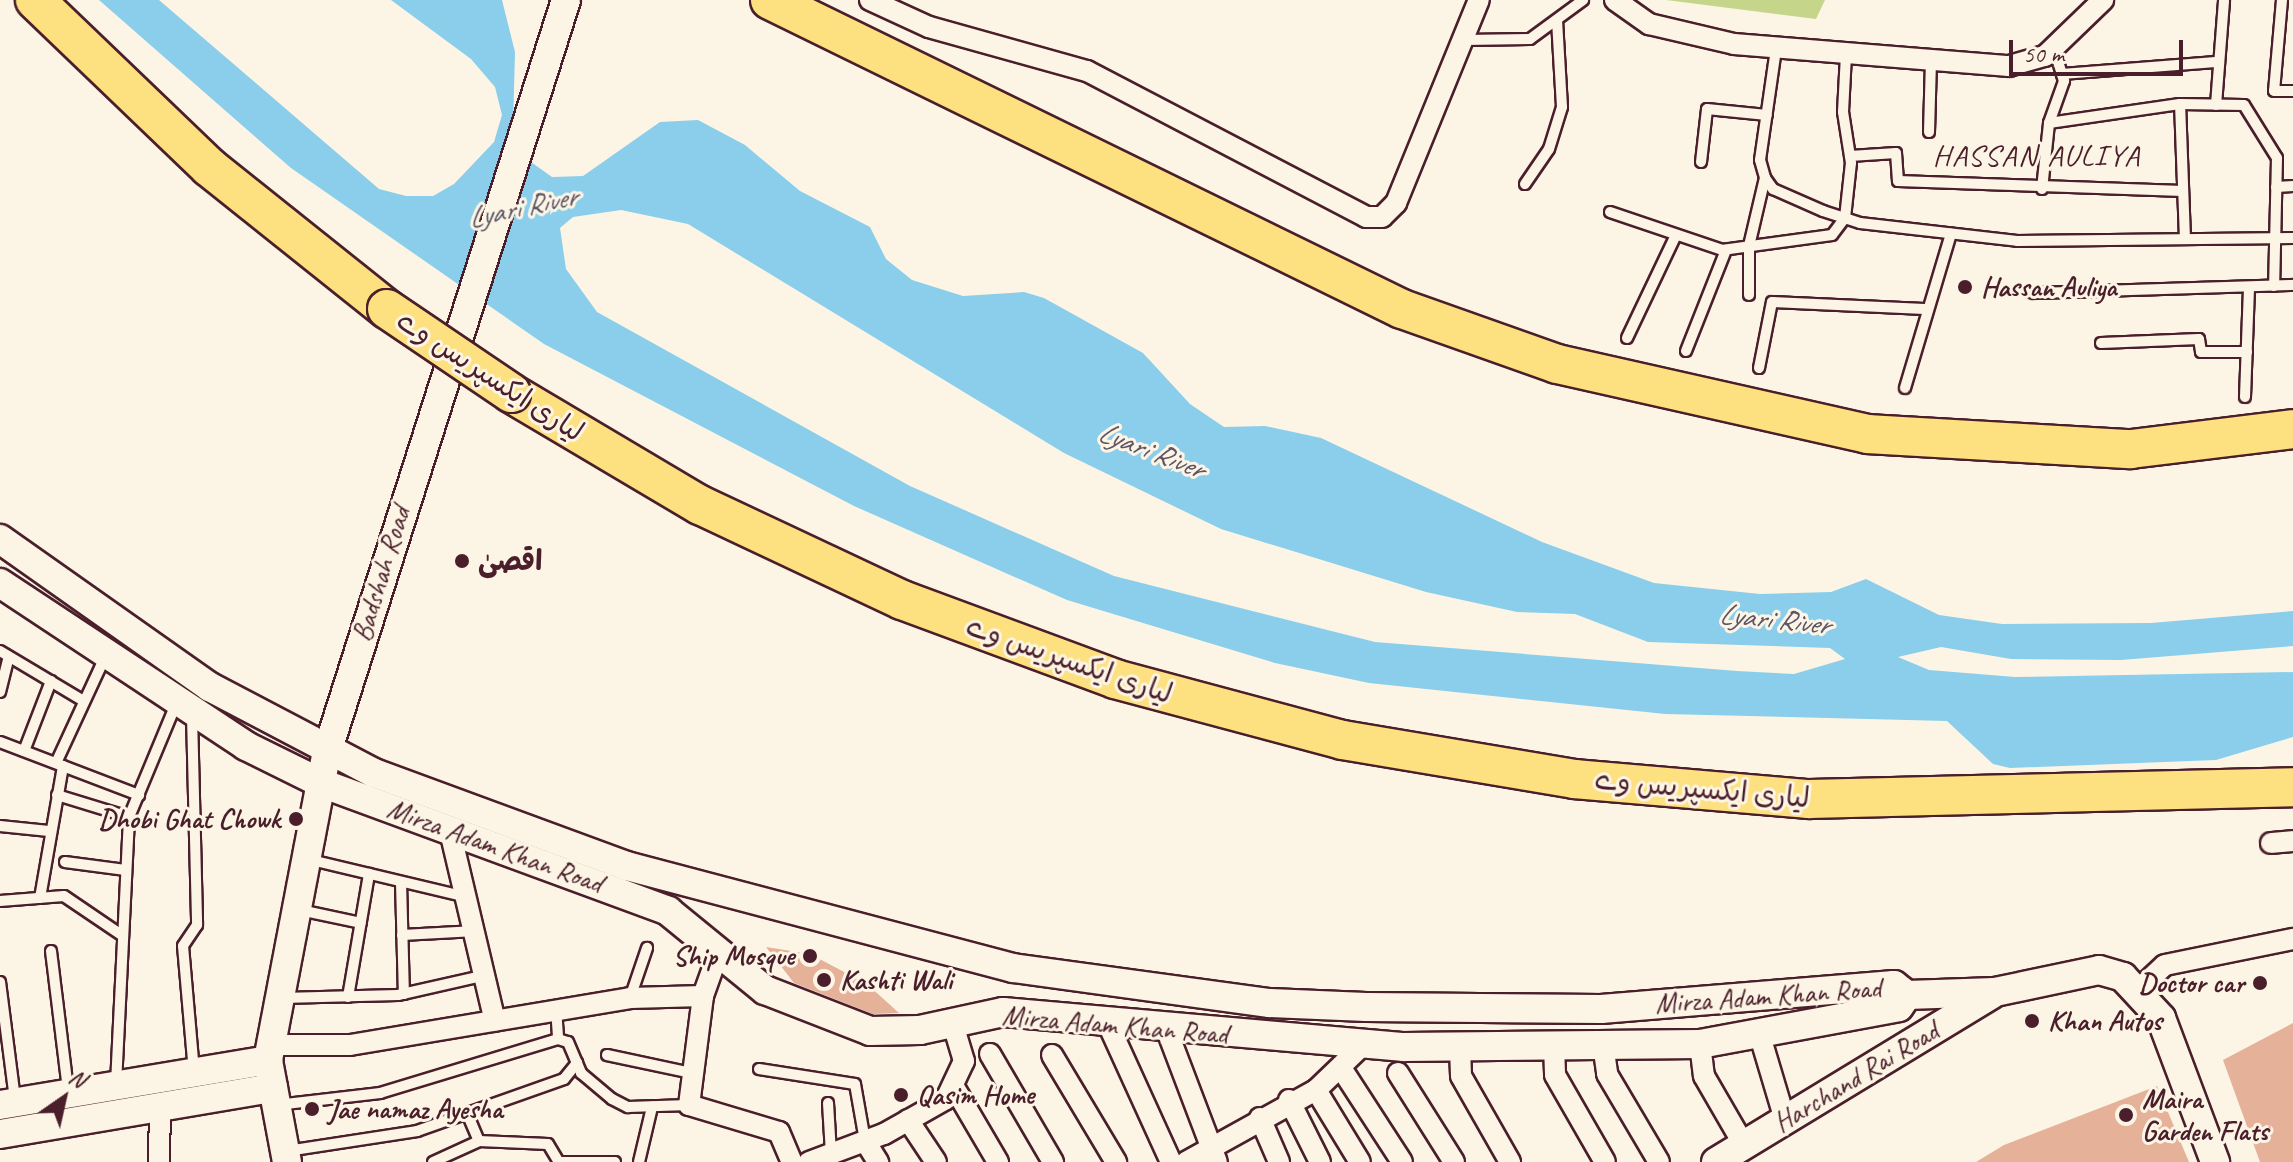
<!DOCTYPE html>
<meta charset="utf-8">
<style>
body{margin:0}
#map{position:relative;width:2293px;height:1162px;overflow:hidden;background:#fcf5e5;font-family:Caveat,"Playpen Sans Arabic",sans-serif}
div>[style]{position:absolute}
[style*='--x']{left:calc(var(--x)*1px);top:calc(var(--y)*1px);width:calc(var(--w)*1px);rotate:calc(var(--a)*1deg)}
.green>*{inset:0;background:#c5d68b}
.water>*{inset:0;background:#8aceeb}
.building>*{inset:0;background:#e5b198}
.roads{filter:drop-shadow(2px 0 #4a1f2b) drop-shadow(-2px 0 #4a1f2b) drop-shadow(0 2px #4a1f2b) drop-shadow(0 -2px #4a1f2b)}
.lane>*{height:10px;margin:-5px;padding:0 5px;transform-origin:5px;border-radius:5px;background:#fcf5e5}
.street>*{height:20px;margin:-10px;padding:0 10px;transform-origin:10px;border-radius:10px;background:#fcf5e5}
.secondary>*{height:28px;margin:-14px;padding:0 14px;transform-origin:14px;border-radius:14px;background:#fcf5e5}
.highway>*{height:38px;margin:-19px;padding:0 19px;transform-origin:19px;border-radius:19px;background:#fde080}
.bridges{filter:drop-shadow(2px 0 #4a1f2b) drop-shadow(-2px 0 #4a1f2b) drop-shadow(0 2px #4a1f2b) drop-shadow(0 -2px #4a1f2b)}
.highway-bridge>*{height:38px;margin:-19px;padding:0 19px;transform-origin:19px;border-radius:19px;background:#fde080}
.dots>*{width:22px;height:22px;translate:-50% -50%;box-sizing:border-box;border:4px solid #fcf5e5;border-radius:50%}
span{translate:-50% -50%;white-space:nowrap;text-align:center;line-height:1.15;-webkit-text-stroke:6px #fcf5e5;paint-order:stroke}
.poi-label{font-size:28px;color:#4a1f2b;font-weight:700}
.left{translate:0 -50%;text-align:left}
.right{translate:-100% -50%;text-align:right}
.street-label{font-size:28px;color:#4a1f2b}
.neighbourhood-label{font-size:30px;color:#4a1f2b;letter-spacing:2px}
.water-label{font-size:30px;color:#5d5465;font-style:italic}
.north{position:absolute;left:24px;top:1058px;width:80px;height:80px;-webkit-text-stroke:6px #fcf5e5;paint-order:stroke;rotate:34deg;font-size:22px;font-weight:700;line-height:32px;text-align:center;color:#4a1f2b}
.north::after{content:'';display:block;margin:auto;width:28px;height:36px;background:#4a1f2b;clip-path:polygon(50% 0,100% 100%,50% 72%,0 100%)}
.scale{position:absolute;left:2009px;top:40px;width:174px;height:36px;box-sizing:border-box;border:4px solid #4a1f2b;border-top:0;padding-left:10px;font-size:24px;line-height:28px;white-space:nowrap;color:#4a1f2b;-webkit-text-stroke:6px #fcf5e5;paint-order:stroke}
</style>
<div id="map">
<div class="green">
<div style="clip-path:polygon(1666px 0,1825px 0,1816px 19px)"></div>
</div>
<div class="water">
<div style="clip-path:polygon(evenodd,99px 0,159px 0,379px 189px,406px 196px,433px 196px,454px 184px,494px 142px,502px 115px,495px 87px,471px 59px,391px 0,502px 0,515px 52px,513px 127px,524px 157px,552px 177px,583px 176px,660px 122px,698px 120px,745px 145px,800px 191px,870px 227px,886px 259px,912px 280px,963px 296px,1024px 292px,1044px 298px,1143px 353px,1190px 404px,1224px 427px,1265px 426px,1321px 438px,1542px 542px,1654px 583px,1760px 594px,1831px 592px,1866px 579px,1939px 615px,2002px 624px,2151px 623px,2293px 611px,2293px 646px,2121px 660px,2011px 659px,1941px 647px,1898px 657px,1929px 670px,2015px 677px,2293px 672px,2293px 737px,2216px 760px,2010px 768px,1993px 764px,1947px 721px,1665px 714px,1369px 683px,1275px 663px,1067px 600px,854px 506px,544px 344px,291px 168px,99px 0,621px 210px,688px 224px,1064px 453px,1221px 529px,1426px 592px,1517px 612px,1575px 614px,1648px 642px,1830px 648px,1845px 659px,1794px 674px,1737px 671px,1375px 642px,1114px 576px,910px 486px,597px 312px,566px 269px,560px 228px,573px 217px,621px 210px)"></div>
</div>
<div class="building">
<div style="clip-path:polygon(766px 947px,810px 954px,867px 984px,899px 1013px,873px 1014px,794px 983px)"></div>
<div style="clip-path:polygon(2293px 1023px,2293px 1162px,2260px 1162px,2223px 1060px)"></div>
<div style="clip-path:polygon(2157px 1086px,2189px 1162px,1976px 1162px,2004px 1145px)"></div>
</div>
<div class="roads">
<div class="lane">
<div style="--x:2282;--y:0;--w:91;--a:95"></div>
<div style="--x:2274;--y:91;--w:19;--a:0"></div>
<div style="--x:1464;--y:40;--w:66;--a:-0.9"></div>
<div style="--x:1530;--y:39;--w:66;--a:-36.3"></div>
<div style="--x:1776;--y:49;--w:112;--a:98.2"></div>
<div style="--x:1760;--y:160;--w:19;--a:74"></div>
<div style="--x:1765;--y:178;--w:14;--a:54"></div>
<div style="--x:1773;--y:189;--w:55;--a:23.7"></div>
<div style="--x:1823;--y:211;--w:39;--a:18"></div>
<div style="--x:1860;--y:223;--w:158;--a:6.5"></div>
<div style="--x:2017;--y:241;--w:276;--a:-0.6"></div>
<div style="--x:2062;--y:74;--w:154;--a:-4.5"></div>
<div style="--x:2216;--y:105;--w:105;--a:-85.6"></div>
<div style="--x:2049;--y:123;--w:132;--a:-8.3"></div>
<div style="--x:1929;--y:132;--w:72;--a:-88.4"></div>
<div style="--x:1850;--y:156;--w:46;--a:-3.7"></div>
<div style="--x:1896;--y:153;--w:28;--a:86"></div>
<div style="--x:1898;--y:181;--w:285;--a:2"></div>
<div style="--x:1701;--y:162;--w:53;--a:-83.5"></div>
<div style="--x:1707;--y:109;--w:60;--a:5.7"></div>
<div style="--x:1525;--y:184;--w:42;--a:-55.6"></div>
<div style="--x:1549;--y:149;--w:44;--a:-72.8"></div>
<div style="--x:1562;--y:107;--w:86;--a:-93.3"></div>
<div style="--x:2276;--y:187;--w:17;--a:-3"></div>
<div style="--x:2042;--y:189;--w:66;--a:-83.9"></div>
<div style="--x:2049;--y:123;--w:45;--a:-70.3"></div>
<div style="--x:2064;--y:81;--w:34;--a:-107"></div>
<div style="--x:1610;--y:212;--w:118;--a:18.7"></div>
<div style="--x:1722;--y:250;--w:111;--a:-7.8"></div>
<div style="--x:1832;--y:235;--w:21;--a:-53"></div>
<div style="--x:1845;--y:218;--w:55;--a:-83.8"></div>
<div style="--x:1851;--y:163;--w:52;--a:-98.9"></div>
<div style="--x:1843;--y:112;--w:58;--a:-87"></div>
<div style="--x:2185;--y:239;--w:135;--a:-92.1"></div>
<div style="--x:2180;--y:104;--w:64;--a:0.9"></div>
<div style="--x:2244;--y:105;--w:62;--a:58.1"></div>
<div style="--x:2277;--y:158;--w:128;--a:91.3"></div>
<div style="--x:2033;--y:293;--w:260;--a:-1.8"></div>
<div style="--x:1749;--y:295;--w:49;--a:-90"></div>
<div style="--x:1749;--y:246;--w:70;--a:-76.8"></div>
<div style="--x:1627;--y:338;--w:114;--a:-64.6"></div>
<div style="--x:2101;--y:343;--w:98;--a:-2.3"></div>
<div style="--x:2199;--y:339;--w:13;--a:81"></div>
<div style="--x:2201;--y:352;--w:46;--a:0"></div>
<div style="--x:1686;--y:351;--w:109;--a:-68.4"></div>
<div style="--x:1759;--y:368;--w:67;--a:-78.9"></div>
<div style="--x:1772;--y:302;--w:153;--a:2.6"></div>
<div style="--x:1905;--y:388;--w:161;--a:-73.4"></div>
<div style="--x:2245;--y:397;--w:110;--a:-87.9"></div>
<div style="--x:0;--y:651;--w:98;--a:30.8"></div>
<div style="--x:0;--y:692;--w:36;--a:-76"></div>
<div style="--x:192;--y:715;--w:210;--a:88.6"></div>
<div style="--x:197;--y:925;--w:25;--a:124"></div>
<div style="--x:183;--y:946;--w:125;--a:85"></div>
<div style="--x:0;--y:742;--w:149;--a:20.9"></div>
<div style="--x:24;--y:751;--w:75;--a:-68.9"></div>
<div style="--x:56;--y:763;--w:117;--a:-65.2"></div>
<div style="--x:57;--y:795;--w:75;--a:17"></div>
<div style="--x:0;--y:826;--w:49;--a:5.8"></div>
<div style="--x:307;--y:859;--w:164;--a:13.4"></div>
<div style="--x:65;--y:862;--w:61;--a:7.6"></div>
<div style="--x:401;--y:882;--w:112;--a:88.5"></div>
<div style="--x:40;--y:898;--w:134;--a:-80.1"></div>
<div style="--x:0;--y:901;--w:64;--a:-4.5"></div>
<div style="--x:64;--y:896;--w:68;--a:34.2"></div>
<div style="--x:300;--y:910;--w:62;--a:12"></div>
<div style="--x:402;--y:935;--w:74;--a:-3.1"></div>
<div style="--x:51;--y:951;--w:140;--a:83"></div>
<div style="--x:0;--y:982;--w:118;--a:82.7"></div>
<div style="--x:348;--y:997;--w:125;--a:-80.3"></div>
<div style="--x:282;--y:998;--w:116;--a:-1.5"></div>
<div style="--x:398;--y:995;--w:91;--a:-12.7"></div>
<div style="--x:630;--y:998;--w:53;--a:-71.2"></div>
<div style="--x:556;--y:1008;--w:31;--a:86"></div>
<div style="--x:607;--y:1055;--w:87;--a:12"></div>
<div style="--x:759;--y:1069;--w:97;--a:8.9"></div>
<div style="--x:855;--y:1084;--w:58;--a:80"></div>
<div style="--x:116;--y:1084;--w:267;--a:-87.2"></div>
<div style="--x:129;--y:817;--w:122;--a:-67.4"></div>
<div style="--x:828;--y:1103;--w:51;--a:86.6"></div>
<div style="--x:277;--y:1105;--w:104;--a:-6.6"></div>
<div style="--x:380;--y:1093;--w:186;--a:-16.9"></div>
<div style="--x:558;--y:1039;--w:10;--a:17"></div>
<div style="--x:568;--y:1042;--w:34;--a:67"></div>
<div style="--x:581;--y:1073;--w:40;--a:40"></div>
<div style="--x:612;--y:1099;--w:18;--a:27"></div>
<div style="--x:628;--y:1107;--w:61;--a:-1.9"></div>
<div style="--x:467;--y:1113;--w:30;--a:67"></div>
<div style="--x:287;--y:1151;--w:132;--a:-8.7"></div>
<div style="--x:417;--y:1131;--w:156;--a:-19.5"></div>
<div style="--x:564;--y:1079;--w:21;--a:-51"></div>
<div style="--x:433;--y:1162;--w:51;--a:-24.5"></div>
<div style="--x:479;--y:1141;--w:69;--a:2.5"></div>
<div style="--x:548;--y:1144;--w:21;--a:59"></div>
<div style="--x:562;--y:1162;--w:53;--a:0"></div>
<div style="--x:639;--y:1162;--w:57;--a:-76.7"></div>
</div>
<div class="street">
<div style="--x:870;--y:0;--w:65;--a:24.6"></div>
<div style="--x:929;--y:27;--w:164;--a:15.6"></div>
<div style="--x:1087;--y:71;--w:315;--a:27.6"></div>
<div style="--x:1366;--y:217;--w:16;--a:0"></div>
<div style="--x:1382;--y:217;--w:20;--a:-45"></div>
<div style="--x:1396;--y:203;--w:219;--a:-67.8"></div>
<div style="--x:1615;--y:0;--w:42;--a:35.2"></div>
<div style="--x:1649;--y:24;--w:87;--a:13.2"></div>
<div style="--x:1734;--y:44;--w:276;--a:4.6"></div>
<div style="--x:2009;--y:66;--w:37;--a:-16"></div>
<div style="--x:2045;--y:56;--w:81;--a:-44"></div>
<div style="--x:449;--y:827;--w:199;--a:76.7"></div>
<div style="--x:2271;--y:843;--w:22;--a:-5"></div>
<div style="--x:719;--y:951;--w:48;--a:109.6"></div>
<div style="--x:703;--y:996;--w:110;--a:97.3"></div>
<div style="--x:689;--y:1105;--w:94;--a:16.7"></div>
<div style="--x:779;--y:1132;--w:33;--a:67"></div>
<div style="--x:2139;--y:989;--w:35;--a:-43"></div>
<div style="--x:2165;--y:965;--w:131;--a:-11.5"></div>
<div style="--x:1109;--y:1026;--w:149;--a:65.5"></div>
<div style="--x:1166;--y:1028;--w:143;--a:69.2"></div>
<div style="--x:1760;--y:1036;--w:88;--a:73.4"></div>
<div style="--x:1603;--y:1044;--w:30;--a:82"></div>
<div style="--x:1607;--y:1074;--w:102;--a:59.4"></div>
<div style="--x:1700;--y:1044;--w:32;--a:83"></div>
<div style="--x:1704;--y:1076;--w:80;--a:59.9"></div>
<div style="--x:271;--y:1045;--w:79;--a:0"></div>
<div style="--x:350;--y:1045;--w:284;--a:-9.5"></div>
<div style="--x:630;--y:998;--w:73;--a:-1.6"></div>
<div style="--x:1554;--y:1045;--w:30;--a:88"></div>
<div style="--x:1555;--y:1075;--w:100;--a:60.1"></div>
<div style="--x:1460;--y:1047;--w:29;--a:88"></div>
<div style="--x:1461;--y:1076;--w:99;--a:60.3"></div>
<div style="--x:990;--y:1054;--w:125;--a:59.7"></div>
<div style="--x:1052;--y:1055;--w:125;--a:59.1"></div>
<div style="--x:1343;--y:1071;--w:108;--a:57"></div>
<div style="--x:1398;--y:1073;--w:105;--a:57.8"></div>
<div style="--x:954;--y:1087;--w:87;--a:59.6"></div>
<div style="--x:1316;--y:1090;--w:84;--a:58.6"></div>
<div style="--x:1289;--y:1100;--w:69;--a:63.4"></div>
<div style="--x:1260;--y:1118;--w:48;--a:66.6"></div>
<div style="--x:908;--y:1120;--w:50;--a:56.3"></div>
<div style="--x:865;--y:1141;--w:25;--a:58"></div>
<div style="--x:159;--y:1162;--w:55;--a:-89"></div>
<div style="--x:809;--y:1162;--w:80;--a:-20.5"></div>
<div style="--x:884;--y:1134;--w:71;--a:-29.4"></div>
<div style="--x:946;--y:1099;--w:42;--a:-64.7"></div>
<div style="--x:964;--y:1061;--w:42;--a:-106.7"></div>
<div style="--x:1186;--y:1162;--w:149;--a:-29"></div>
<div style="--x:1316;--y:1090;--w:66;--a:-43.8"></div>
</div>
<div class="secondary">
<div style="--x:0;--y:539;--w:257;--a:35.2"></div>
<div style="--x:210;--y:687;--w:185;--a:27.7"></div>
<div style="--x:374;--y:773;--w:270;--a:20.2"></div>
<div style="--x:627;--y:866;--w:399;--a:14.8"></div>
<div style="--x:1013;--y:968;--w:259;--a:7.8"></div>
<div style="--x:1270;--y:1003;--w:96;--a:2.4"></div>
<div style="--x:1366;--y:1007;--w:235;--a:0.5"></div>
<div style="--x:1601;--y:1009;--w:294;--a:-4.7"></div>
<div style="--x:1894;--y:985;--w:16;--a:38"></div>
<div style="--x:1907;--y:995;--w:88;--a:-2"></div>
<div style="--x:1995;--y:992;--w:106;--a:-11.9"></div>
<div style="--x:2099;--y:970;--w:25;--a:16"></div>
<div style="--x:2123;--y:977;--w:56;--a:47.2"></div>
<div style="--x:2161;--y:1018;--w:154;--a:69.4"></div>
<div style="--x:0;--y:583;--w:295;--a:33.5"></div>
<div style="--x:246;--y:746;--w:84;--a:26.3"></div>
<div style="--x:321;--y:783;--w:370;--a:20.2"></div>
<div style="--x:668;--y:911;--w:125;--a:39.2"></div>
<div style="--x:765;--y:990;--w:113;--a:21.3"></div>
<div style="--x:870;--y:1031;--w:50;--a:-1.1"></div>
<div style="--x:920;--y:1030;--w:85;--a:-12.2"></div>
<div style="--x:1003;--y:1012;--w:403;--a:5"></div>
<div style="--x:1404;--y:1047;--w:296;--a:-0.6"></div>
<div style="--x:1700;--y:1044;--w:202;--a:-10.5"></div>
<div style="--x:1899;--y:1007;--w:14;--a:-56"></div>
<div style="--x:0;--y:1105;--w:272;--a:-9.5"></div>
<div style="--x:0;--y:1134;--w:277;--a:-9.6"></div>
<div style="--x:287;--y:1162;--w:104;--a:-100.6"></div>
<div style="--x:268;--y:1060;--w:314;--a:-79.2"></div>
<div style="--x:327;--y:752;--w:789;--a:-72.37"></div>
<div style="--x:1716;--y:1162;--w:323;--a:-31.3"></div>
</div>
<div class="highway">
<div style="--x:35;--y:0;--w:241;--a:43.8"></div>
<div style="--x:209;--y:167;--w:228;--a:38.6"></div>
<div style="--x:770;--y:0;--w:703;--a:26.06"></div>
<div style="--x:1402;--y:309;--w:164;--a:19.5"></div>
<div style="--x:1557;--y:364;--w:318;--a:12.7"></div>
<div style="--x:1867;--y:434;--w:264;--a:3.3"></div>
<div style="--x:2131;--y:449;--w:163;--a:-7"></div>
<div style="--x:511;--y:393;--w:220;--a:30.7"></div>
<div style="--x:700;--y:505;--w:223;--a:25.2"></div>
<div style="--x:902;--y:600;--w:227;--a:20.3"></div>
<div style="--x:1115;--y:679;--w:235;--a:15"></div>
<div style="--x:1342;--y:740;--w:235;--a:9.5"></div>
<div style="--x:1574;--y:779;--w:236;--a:4.9"></div>
<div style="--x:1809;--y:799;--w:484;--a:-1.4"></div>
</div>
</div>
<div class="bridges">
<div class="highway-bridge">
<div style="--x:387;--y:309;--w:150;--a:34.1"></div>
</div>
</div>
<div class="dots">
<div style="left:1965px;top:287px;background:#4a1f2b"></div>
<div style="left:462px;top:561px;background:#4a1f2b"></div>
<div style="left:296px;top:819px;background:#4a1f2b"></div>
<div style="left:810px;top:956px;background:#4a1f2b"></div>
<div style="left:824px;top:980px;background:#4a1f2b"></div>
<div style="left:2260px;top:983px;background:#4a1f2b"></div>
<div style="left:2032px;top:1021px;background:#4a1f2b"></div>
<div style="left:901px;top:1095px;background:#4a1f2b"></div>
<div style="left:312px;top:1109px;background:#4a1f2b"></div>
<div style="left:2126px;top:1115px;background:#4a1f2b"></div>
</div>
<div class="poi-label">
<span class="left" style="left:1981px;top:287px">Hassan Auliya</span>
<span class="left" style="left:478px;top:561px">اقصیٰ</span>
<span class="right" style="left:280px;top:819px">Dhobi Ghat Chowk</span>
<span class="right" style="left:794px;top:956px">Ship Mosque</span>
<span class="left" style="left:840px;top:980px">Kashti Wali</span>
<span class="right" style="left:2244px;top:983px">Doctor car</span>
<span class="left" style="left:2048px;top:1021px">Khan Autos</span>
<span class="left" style="left:917px;top:1095px">Qasim Home</span>
<span class="left" style="left:2142px;top:1115px">Maira<br>Garden Flats</span>
<span class="left" style="left:328px;top:1109px">Jae namaz Ayesha</span>
</div>
<div class="street-label">
<span style="left:490px;top:376px;rotate:33deg">لیاری ایکسپریس وے</span>
<span style="left:381px;top:574px;rotate:-73deg">Badshah Road</span>
<span style="left:1069px;top:660px;rotate:19deg">لیاری ایکسپریس وے</span>
<span style="left:1702px;top:789px;rotate:5deg">لیاری ایکسپریس وے</span>
<span style="left:495px;top:846px;rotate:20deg">Mirza Adam Khan Road</span>
<span style="left:1768px;top:996px;rotate:-4deg">Mirza Adam Khan Road</span>
<span style="left:1115px;top:1025px;rotate:5deg">Mirza Adam Khan Road</span>
<span style="left:1856px;top:1077px;rotate:-31deg">Harchand Rai Road</span>
</div>
<div class="neighbourhood-label">
<span style="left:2037px;top:155px">HASSAN AULIYA</span>
</div>
<div class="water-label">
<span style="left:522px;top:207px;rotate:-12deg">Lyari River</span>
<span style="left:1151px;top:450px;rotate:21deg">Lyari River</span>
<span style="left:1774px;top:619px;rotate:6deg">Lyari River</span>
</div>
<div class="north">N</div>
<div class="scale">50 m</div>
</div>
